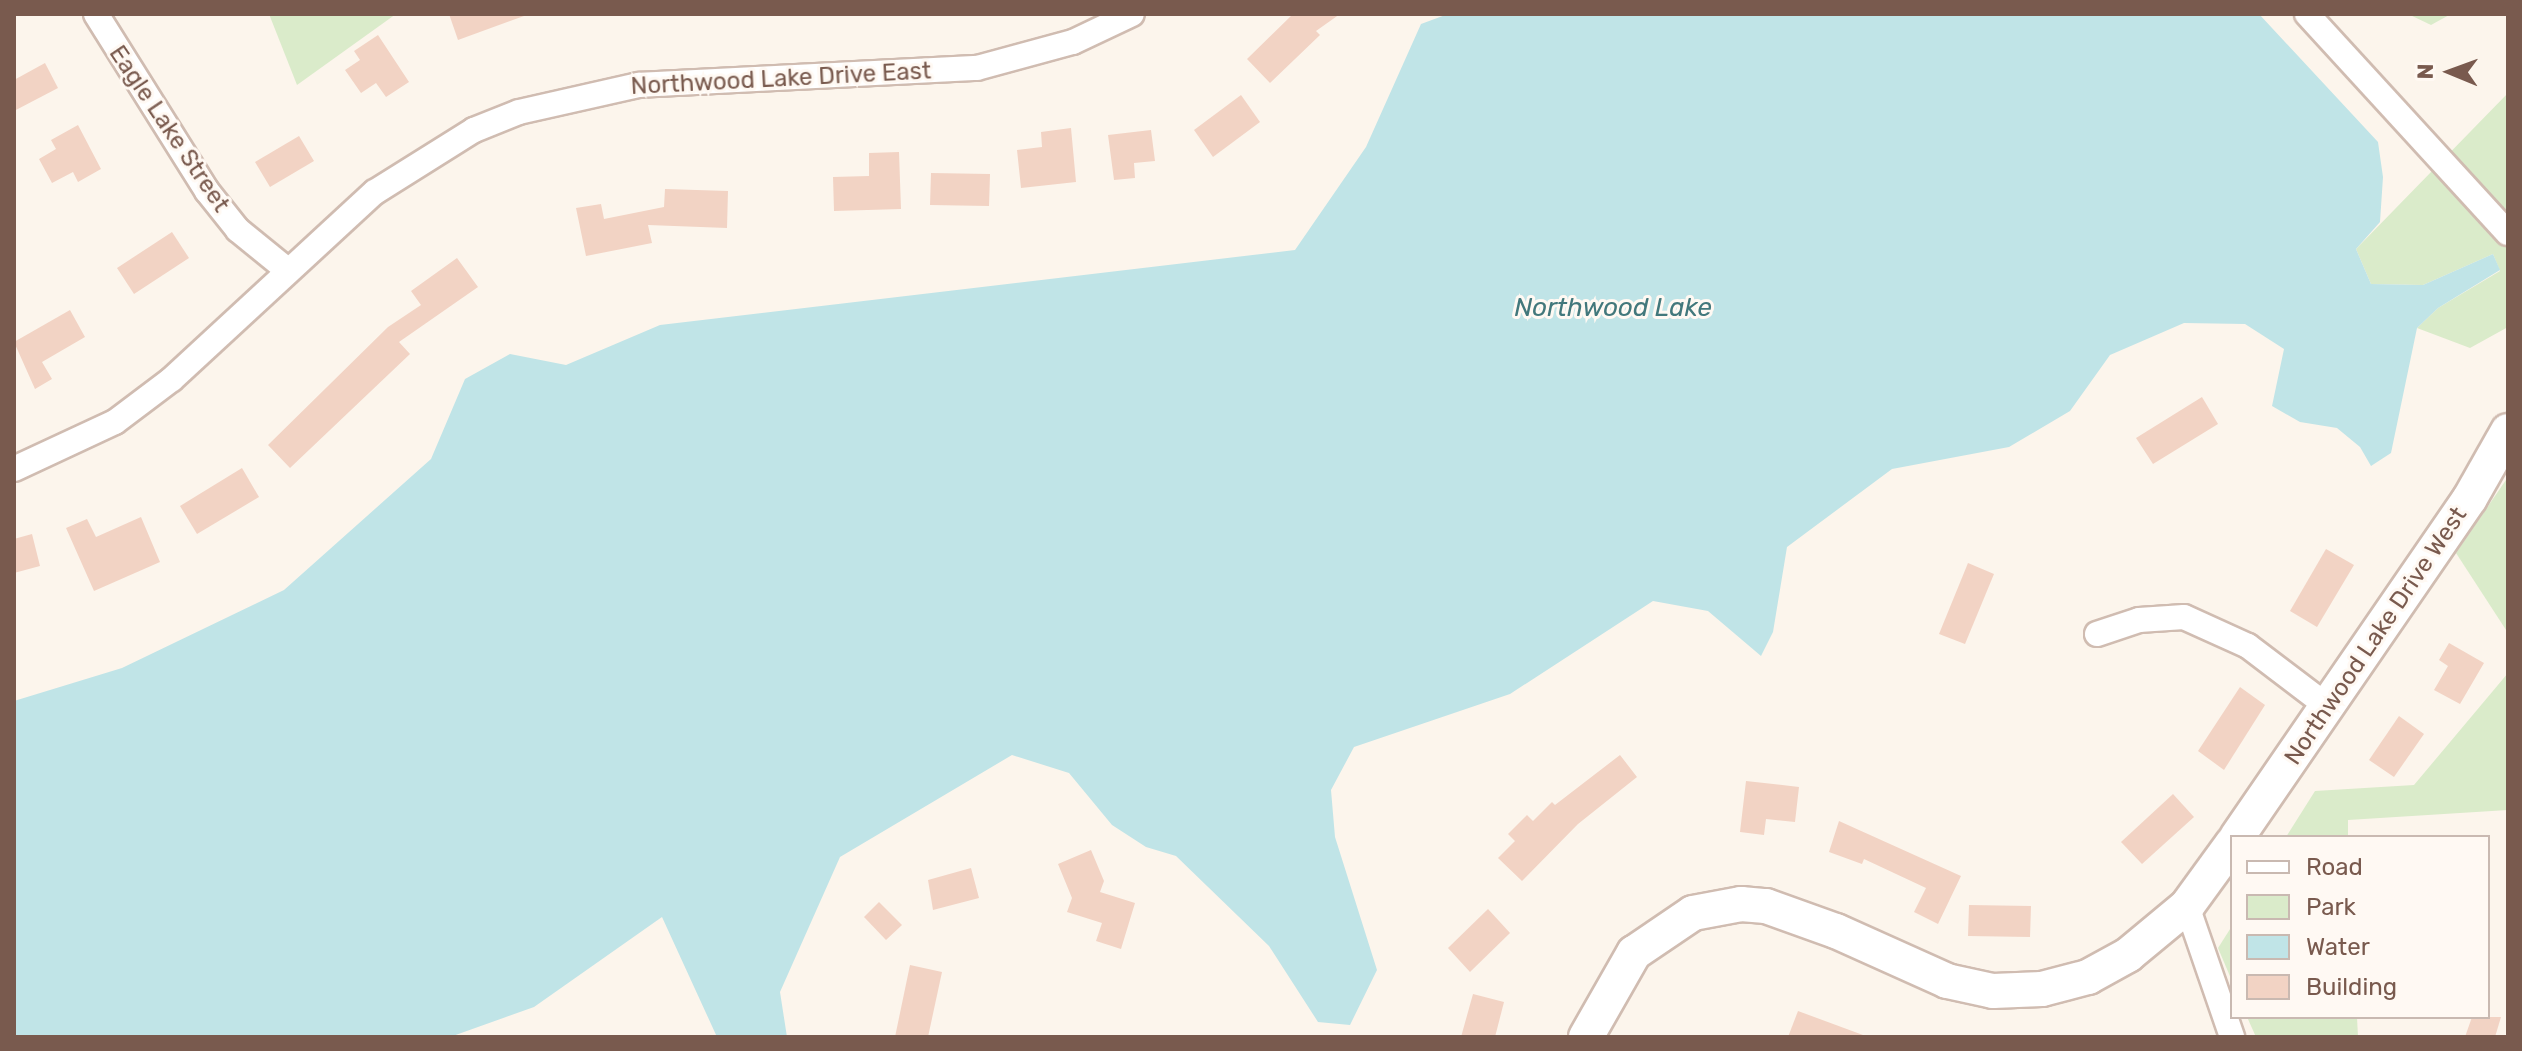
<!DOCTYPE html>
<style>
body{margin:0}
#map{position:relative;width:2522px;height:1051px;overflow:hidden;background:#fcf5ec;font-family:Rubik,sans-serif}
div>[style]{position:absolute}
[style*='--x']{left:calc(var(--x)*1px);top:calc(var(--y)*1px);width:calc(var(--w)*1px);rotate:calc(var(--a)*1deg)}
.green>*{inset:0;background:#daebca}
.water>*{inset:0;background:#c0e4e7}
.building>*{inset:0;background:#f2d3c4}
.roads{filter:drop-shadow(2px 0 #d0bcb1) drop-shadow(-2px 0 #d0bcb1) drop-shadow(0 2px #d0bcb1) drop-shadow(0 -2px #d0bcb1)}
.street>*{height:24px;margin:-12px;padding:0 12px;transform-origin:12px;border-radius:12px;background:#fff}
.secondary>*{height:34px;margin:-17px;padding:0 17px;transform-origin:17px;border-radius:17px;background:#fff}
span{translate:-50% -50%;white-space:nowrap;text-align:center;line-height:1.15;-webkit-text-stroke:6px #fff9f3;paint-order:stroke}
.street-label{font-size:24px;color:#795a4e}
.water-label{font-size:26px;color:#42787c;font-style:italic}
.frame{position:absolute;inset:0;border:16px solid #795a4e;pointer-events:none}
.legend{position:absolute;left:2230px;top:835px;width:260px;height:184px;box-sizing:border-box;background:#fff9f3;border:2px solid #c9b9b1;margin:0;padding:10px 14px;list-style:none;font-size:24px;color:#795a4e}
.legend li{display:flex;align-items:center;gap:16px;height:40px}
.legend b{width:40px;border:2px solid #c9b9b1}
.north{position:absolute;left:2410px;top:32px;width:80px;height:80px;-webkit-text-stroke:6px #fff9f3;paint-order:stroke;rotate:271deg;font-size:22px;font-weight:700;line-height:32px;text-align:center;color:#795a4e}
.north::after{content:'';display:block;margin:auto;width:28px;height:36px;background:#795a4e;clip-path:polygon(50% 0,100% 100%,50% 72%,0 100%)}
</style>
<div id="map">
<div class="green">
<div style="clip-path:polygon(269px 14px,396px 14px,297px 85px)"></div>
<div style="clip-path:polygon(2408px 14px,2451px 14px,2431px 25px)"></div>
<div style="clip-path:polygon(2508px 93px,2508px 327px,2470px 348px,2417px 328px,2438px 308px,2500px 271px,2493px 254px,2423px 285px,2371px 284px,2356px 249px)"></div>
<div style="clip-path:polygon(2508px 477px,2508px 633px,2456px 553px)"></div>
<div style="clip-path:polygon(2508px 673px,2508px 810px,2348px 820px,2348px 837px,2286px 837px,2315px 791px,2414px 785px)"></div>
<div style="clip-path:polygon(2232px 926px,2232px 981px,2218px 948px)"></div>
<div style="clip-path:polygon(2247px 1017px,2357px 1017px,2358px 1037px,2256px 1037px)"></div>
</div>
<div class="water">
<div style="clip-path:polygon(1448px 14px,2259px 14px,2378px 142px,2383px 177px,2380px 222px,2356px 249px,2371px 284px,2423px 285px,2493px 254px,2500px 270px,2438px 308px,2417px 328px,2391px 453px,2371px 466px,2360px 447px,2337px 428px,2300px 422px,2272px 406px,2284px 349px,2245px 324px,2184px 323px,2110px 355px,2070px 411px,2009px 447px,1892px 469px,1787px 547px,1773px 632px,1761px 656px,1708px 611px,1653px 601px,1510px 694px,1354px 747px,1331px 790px,1335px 837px,1377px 970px,1350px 1025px,1318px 1022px,1269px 946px,1176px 856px,1146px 847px,1112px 825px,1069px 773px,1012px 755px,840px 857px,780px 992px,787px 1037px,717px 1037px,662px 917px,534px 1007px,450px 1037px,14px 1037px,14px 701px,122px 668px,284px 590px,431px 459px,465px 379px,510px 354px,566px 365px,660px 325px,1295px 250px,1366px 147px,1421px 24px)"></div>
</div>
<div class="building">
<div style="clip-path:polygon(449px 14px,524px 14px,524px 16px,458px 40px)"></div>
<div style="clip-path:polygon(1293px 14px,1340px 14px,1316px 31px,1320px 35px,1270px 83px,1247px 59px)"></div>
<div style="clip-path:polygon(378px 35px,409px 82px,386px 97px,376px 83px,361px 93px,345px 70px,360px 60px,354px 51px)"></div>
<div style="clip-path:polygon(45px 63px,58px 88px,14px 111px,14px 80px)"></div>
<div style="clip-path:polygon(1241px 95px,1260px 122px,1213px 157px,1194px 130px)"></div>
<div style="clip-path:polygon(78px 125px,101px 169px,78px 182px,73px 172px,52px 183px,39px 159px,56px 149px,51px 140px)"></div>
<div style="clip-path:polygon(1071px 128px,1076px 182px,1021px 188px,1017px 150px,1042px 147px,1041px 132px)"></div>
<div style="clip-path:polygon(1151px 130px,1155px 161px,1134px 163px,1135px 178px,1114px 180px,1108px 135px)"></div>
<div style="clip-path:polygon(299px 136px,314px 161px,270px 187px,255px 162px)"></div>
<div style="clip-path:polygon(899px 152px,901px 209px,834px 211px,833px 177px,869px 176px,869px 153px)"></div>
<div style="clip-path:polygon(931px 173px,990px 174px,989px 206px,930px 205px)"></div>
<div style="clip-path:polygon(665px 189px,728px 191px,727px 228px,648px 225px,652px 243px,586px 256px,576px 208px,601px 204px,604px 219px,664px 207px)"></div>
<div style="clip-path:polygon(172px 232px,189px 258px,134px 294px,117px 268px)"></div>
<div style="clip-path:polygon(457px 258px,478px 287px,399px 342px,410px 354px,290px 468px,268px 445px,388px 327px,421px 305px,411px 291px)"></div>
<div style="clip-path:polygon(70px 310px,85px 337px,42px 362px,52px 379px,35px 389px,14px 342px)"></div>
<div style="clip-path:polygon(2202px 397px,2218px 424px,2153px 464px,2136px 438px)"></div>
<div style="clip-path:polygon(242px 468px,259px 497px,197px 534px,180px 506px)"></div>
<div style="clip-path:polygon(141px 517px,160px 562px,94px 591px,66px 528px,87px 519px,96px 537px)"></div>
<div style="clip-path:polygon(32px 534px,40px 566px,14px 573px,14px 539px)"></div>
<div style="clip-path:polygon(2326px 549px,2354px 565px,2317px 627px,2290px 611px)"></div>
<div style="clip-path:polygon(1968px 563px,1994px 574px,1965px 644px,1939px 634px)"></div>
<div style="clip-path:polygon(2449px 643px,2484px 663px,2460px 704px,2434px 690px,2448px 666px,2439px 660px)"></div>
<div style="clip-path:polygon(2240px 687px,2265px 705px,2224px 770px,2198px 751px)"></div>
<div style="clip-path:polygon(2399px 716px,2424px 734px,2394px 777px,2369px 760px)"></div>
<div style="clip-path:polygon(1620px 755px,1637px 777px,1578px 824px,1522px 881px,1498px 858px,1515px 841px,1508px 834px,1527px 815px,1533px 821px,1552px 802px,1555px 805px)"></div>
<div style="clip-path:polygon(1746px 781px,1799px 787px,1795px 822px,1766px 819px,1764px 835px,1740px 832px)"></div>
<div style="clip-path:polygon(2173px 794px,2194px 817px,2142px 864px,2121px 842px)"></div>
<div style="clip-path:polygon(1839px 821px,1961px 876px,1938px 924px,1914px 912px,1926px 888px,1864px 859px,1862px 864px,1829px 852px)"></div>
<div style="clip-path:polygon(1091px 850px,1104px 881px,1100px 892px,1135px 903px,1121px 949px,1096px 941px,1102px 923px,1067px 912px,1072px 898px,1058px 864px)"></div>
<div style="clip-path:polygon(971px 868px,979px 898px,933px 910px,928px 880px)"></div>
<div style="clip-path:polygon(879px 902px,902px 925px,886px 940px,864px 917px)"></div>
<div style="clip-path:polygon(1969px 905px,2031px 906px,2030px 937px,1968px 936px)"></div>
<div style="clip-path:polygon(1488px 909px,1510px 933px,1470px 972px,1448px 948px)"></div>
<div style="clip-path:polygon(910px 965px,942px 972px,928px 1037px,895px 1037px)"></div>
<div style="clip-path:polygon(1473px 994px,1504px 1002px,1495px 1037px,1461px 1037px)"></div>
<div style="clip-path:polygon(1798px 1011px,1863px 1035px,1862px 1037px,1788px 1037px)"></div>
<div style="clip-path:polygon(2472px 1017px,2501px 1017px,2495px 1037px,2465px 1037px)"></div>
</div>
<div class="roads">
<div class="street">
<div style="--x:96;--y:14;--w:209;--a:57.9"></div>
<div style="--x:207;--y:191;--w:50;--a:51.5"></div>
<div style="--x:238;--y:230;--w:62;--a:39.1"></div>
<div style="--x:2307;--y:14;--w:297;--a:47.5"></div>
<div style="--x:14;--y:469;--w:111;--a:-25"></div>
<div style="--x:115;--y:422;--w:71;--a:-37"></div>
<div style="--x:172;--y:379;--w:276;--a:-42.7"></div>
<div style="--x:375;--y:192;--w:117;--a:-32.1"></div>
<div style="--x:474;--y:130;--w:48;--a:-21.8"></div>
<div style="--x:519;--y:112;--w:123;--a:-12.7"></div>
<div style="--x:639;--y:85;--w:338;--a:-2.9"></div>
<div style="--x:977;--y:68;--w:99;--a:-15.2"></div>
<div style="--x:1073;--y:42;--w:65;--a:-25.4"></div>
<div style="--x:2097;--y:634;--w:44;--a:-18.4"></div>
<div style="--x:2139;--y:620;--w:45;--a:-3.8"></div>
<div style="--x:2184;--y:617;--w:70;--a:24.4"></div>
<div style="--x:2248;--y:646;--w:99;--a:37.2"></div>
<div style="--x:2187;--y:906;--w:139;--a:71"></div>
</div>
<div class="secondary">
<div style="--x:2237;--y:837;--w:411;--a:-55.5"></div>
<div style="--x:2470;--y:498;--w:77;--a:-60.4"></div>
<div style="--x:1586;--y:1037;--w:97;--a:-60.3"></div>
<div style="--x:1634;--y:953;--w:71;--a:-34.1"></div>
<div style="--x:1693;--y:913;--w:49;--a:-10.6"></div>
<div style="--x:1741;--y:904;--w:25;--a:5"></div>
<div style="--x:1766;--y:906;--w:74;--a:19.7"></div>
<div style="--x:1836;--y:931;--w:122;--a:24.2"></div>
<div style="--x:1947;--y:981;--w:47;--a:12.3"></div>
<div style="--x:1993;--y:991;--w:49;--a:-2.3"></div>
<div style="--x:2042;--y:989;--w:48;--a:-14.6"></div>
<div style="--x:2088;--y:977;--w:46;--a:-28.8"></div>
<div style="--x:2128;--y:955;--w:77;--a:-39.7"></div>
<div style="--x:2187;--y:906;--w:77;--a:-54"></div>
</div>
</div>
<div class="street-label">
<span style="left:781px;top:79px;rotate:-3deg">Northwood Lake Drive East</span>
<span style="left:169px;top:129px;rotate:56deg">Eagle Lake Street</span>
<span style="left:2376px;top:636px;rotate:-56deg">Northwood Lake Drive West</span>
</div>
<div class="water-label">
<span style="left:1613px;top:308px">Northwood Lake</span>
</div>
<div class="frame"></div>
<ul class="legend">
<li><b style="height:10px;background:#fff"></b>Road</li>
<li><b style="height:22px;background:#daebca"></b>Park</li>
<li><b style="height:22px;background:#c0e4e7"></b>Water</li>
<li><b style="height:22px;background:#f2d3c4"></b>Building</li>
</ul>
<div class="north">N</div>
</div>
